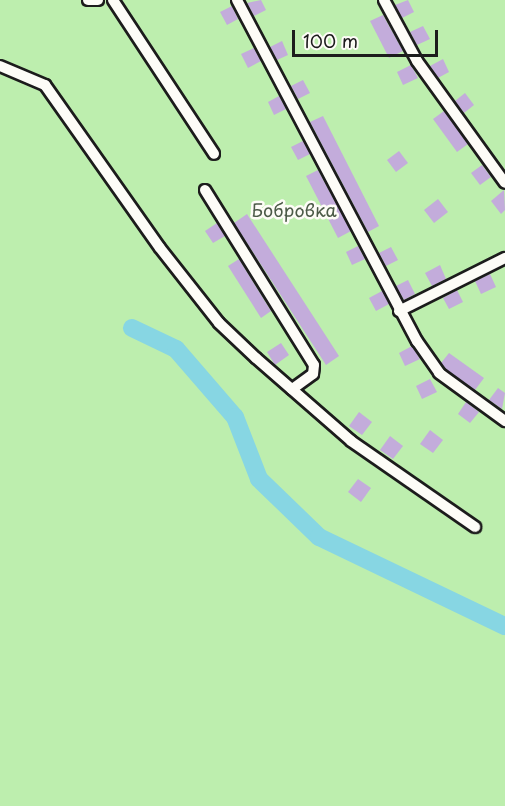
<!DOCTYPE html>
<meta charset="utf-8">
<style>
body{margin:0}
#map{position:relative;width:505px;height:806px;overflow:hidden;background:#fdfcf7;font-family:"Playpen Sans",sans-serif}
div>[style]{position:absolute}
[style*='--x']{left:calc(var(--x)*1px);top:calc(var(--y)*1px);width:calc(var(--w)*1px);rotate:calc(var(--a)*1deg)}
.green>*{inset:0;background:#bdeeae}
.river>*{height:18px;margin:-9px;padding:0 9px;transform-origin:9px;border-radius:9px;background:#87d6e3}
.building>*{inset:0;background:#c3acdb}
.roads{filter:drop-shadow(2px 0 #1c1c1c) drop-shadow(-2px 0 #1c1c1c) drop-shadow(0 2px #1c1c1c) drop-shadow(0 -2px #1c1c1c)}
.street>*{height:10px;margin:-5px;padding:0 5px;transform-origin:5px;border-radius:5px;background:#fdfcf7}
span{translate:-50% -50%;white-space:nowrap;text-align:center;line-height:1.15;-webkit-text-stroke:5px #fdfcf7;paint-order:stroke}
.park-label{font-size:18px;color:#4c5b48}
.scale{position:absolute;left:292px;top:30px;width:146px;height:27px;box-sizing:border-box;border:3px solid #1c1c1c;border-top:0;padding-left:8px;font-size:18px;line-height:21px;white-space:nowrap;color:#1c1c1c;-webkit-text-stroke:4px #fdfcf7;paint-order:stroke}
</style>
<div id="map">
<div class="green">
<div style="clip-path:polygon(0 0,505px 0,505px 806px,0 806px)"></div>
</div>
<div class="river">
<div style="--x:132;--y:328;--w:49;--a:25.5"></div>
<div style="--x:176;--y:349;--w:90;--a:49.1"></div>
<div style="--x:235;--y:417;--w:66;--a:68.8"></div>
<div style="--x:259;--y:479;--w:83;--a:44"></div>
<div style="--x:319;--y:537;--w:206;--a:25.6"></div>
</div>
<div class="building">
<div style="clip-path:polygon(261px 0,266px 10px,254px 16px,247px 3px)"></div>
<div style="clip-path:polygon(408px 0,414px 12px,402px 18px,395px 5px)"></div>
<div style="clip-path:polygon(232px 6px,238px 19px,227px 25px,220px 12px)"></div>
<div style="clip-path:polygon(383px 15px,403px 51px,389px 58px,370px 21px)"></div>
<div style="clip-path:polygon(423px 26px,430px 39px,417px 45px,410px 32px)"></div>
<div style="clip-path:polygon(282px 41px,288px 55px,277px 60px,270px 47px)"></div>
<div style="clip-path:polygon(254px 48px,261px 61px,248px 68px,241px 54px)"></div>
<div style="clip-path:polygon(443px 59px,449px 72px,438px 78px,430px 66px)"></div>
<div style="clip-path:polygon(411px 65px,418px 78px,403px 85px,397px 72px)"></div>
<div style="clip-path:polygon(303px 80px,310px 93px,298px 99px,291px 86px)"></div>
<div style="clip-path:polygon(465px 93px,474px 105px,464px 113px,455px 101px)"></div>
<div style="clip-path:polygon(279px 96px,286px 109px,274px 115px,268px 102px)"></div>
<div style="clip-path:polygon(444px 111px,468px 144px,457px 152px,433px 119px)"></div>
<div style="clip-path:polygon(323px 116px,379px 226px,368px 232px,310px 122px)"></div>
<div style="clip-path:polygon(303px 141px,310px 154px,298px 160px,291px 147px)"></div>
<div style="clip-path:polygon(399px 151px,408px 163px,396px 172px,387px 160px)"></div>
<div style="clip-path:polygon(482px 165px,491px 177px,480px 185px,471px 173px)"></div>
<div style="clip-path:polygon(318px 170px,351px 231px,338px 238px,306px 176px)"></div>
<div style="clip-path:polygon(504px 190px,505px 210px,501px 214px,491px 201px)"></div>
<div style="clip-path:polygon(438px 199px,448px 212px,434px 223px,424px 210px)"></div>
<div style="clip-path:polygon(247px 214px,339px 356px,326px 365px,234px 223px)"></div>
<div style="clip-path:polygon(217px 223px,225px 236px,213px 243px,205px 231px)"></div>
<div style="clip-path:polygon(358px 246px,365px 259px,352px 265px,346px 252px)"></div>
<div style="clip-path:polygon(391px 247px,398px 260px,386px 266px,379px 253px)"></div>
<div style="clip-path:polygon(239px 259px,271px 311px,261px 318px,228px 266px)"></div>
<div style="clip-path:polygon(440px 265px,446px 279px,432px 286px,425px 273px)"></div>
<div style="clip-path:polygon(490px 274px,496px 287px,481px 294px,475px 281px)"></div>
<div style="clip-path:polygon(408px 280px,415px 294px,404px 300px,396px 286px)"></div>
<div style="clip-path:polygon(457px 290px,463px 302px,449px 309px,443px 298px)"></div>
<div style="clip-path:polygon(382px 291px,389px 304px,376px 311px,369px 298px)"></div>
<div style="clip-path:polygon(281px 343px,289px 355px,275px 365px,267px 352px)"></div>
<div style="clip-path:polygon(412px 346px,420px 359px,405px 366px,399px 353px)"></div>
<div style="clip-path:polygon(449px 353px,484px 378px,475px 390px,444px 368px,441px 363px)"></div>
<div style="clip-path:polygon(430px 379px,437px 392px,422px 399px,416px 386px)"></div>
<div style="clip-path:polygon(498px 388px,505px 393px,502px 409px,489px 400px)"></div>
<div style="clip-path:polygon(466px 402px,479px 412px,470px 423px,458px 414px)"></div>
<div style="clip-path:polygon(359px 412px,372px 422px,362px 435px,349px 426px)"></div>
<div style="clip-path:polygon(430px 430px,443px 440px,433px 453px,420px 444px)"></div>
<div style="clip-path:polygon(390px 436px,403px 446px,393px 459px,380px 450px)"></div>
<div style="clip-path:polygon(358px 479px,371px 488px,361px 502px,348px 492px)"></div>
</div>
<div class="roads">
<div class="street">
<div style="--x:88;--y:0;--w:10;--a:0"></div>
<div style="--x:113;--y:0;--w:184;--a:56.7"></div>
<div style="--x:237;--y:0;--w:386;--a:62.2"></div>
<div style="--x:417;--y:341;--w:39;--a:55"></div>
<div style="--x:439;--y:373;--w:82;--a:36"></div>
<div style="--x:384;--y:0;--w:69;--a:61.6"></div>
<div style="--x:417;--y:61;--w:150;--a:54.2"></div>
<div style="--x:0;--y:66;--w:49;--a:22.9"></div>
<div style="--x:45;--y:85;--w:199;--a:54.8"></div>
<div style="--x:160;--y:248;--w:95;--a:51.8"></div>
<div style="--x:219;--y:323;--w:51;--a:43.4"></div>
<div style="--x:256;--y:358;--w:126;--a:41.1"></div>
<div style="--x:351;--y:441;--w:151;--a:34.7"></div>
<div style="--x:205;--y:190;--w:206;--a:58.1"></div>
<div style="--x:314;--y:365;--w:9;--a:96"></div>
<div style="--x:313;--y:374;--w:26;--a:144"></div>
<div style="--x:399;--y:311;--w:119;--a:-26.6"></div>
</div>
</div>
<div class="park-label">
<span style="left:294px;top:210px">Бобровка</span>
</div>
<div class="scale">100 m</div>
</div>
